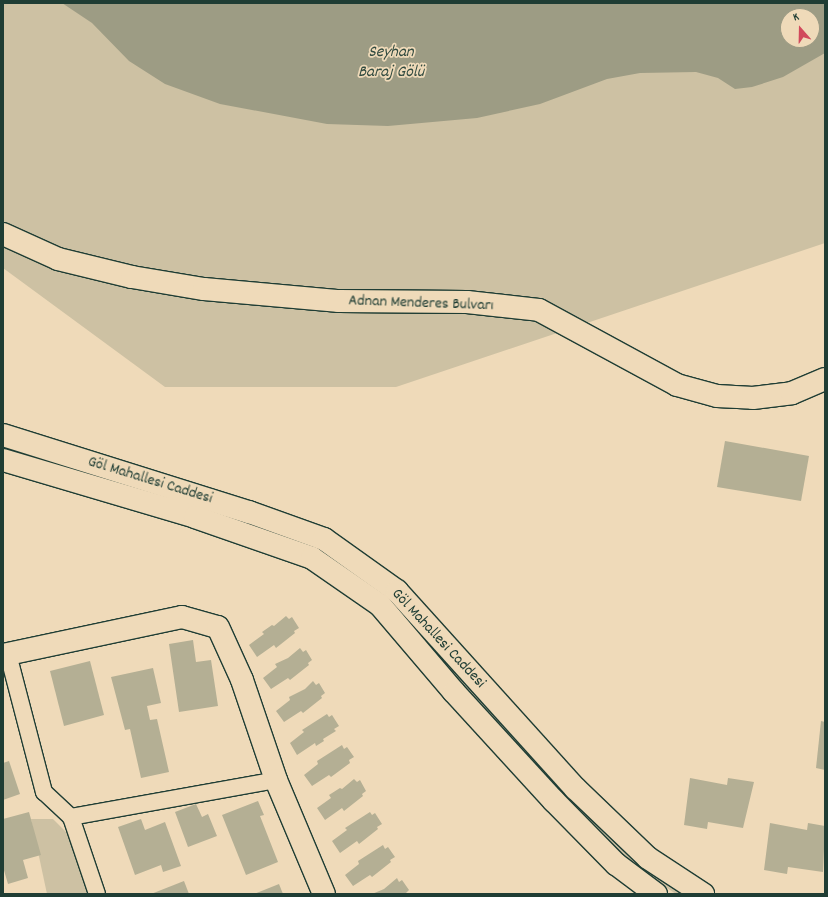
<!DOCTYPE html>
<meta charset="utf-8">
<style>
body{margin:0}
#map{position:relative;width:828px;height:897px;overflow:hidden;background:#efdab9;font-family:Dekko,sans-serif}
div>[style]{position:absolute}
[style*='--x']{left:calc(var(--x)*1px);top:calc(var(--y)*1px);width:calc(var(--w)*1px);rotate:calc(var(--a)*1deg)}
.green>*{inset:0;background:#cdc1a3}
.water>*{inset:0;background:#9d9c84}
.building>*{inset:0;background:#b4af94}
.roads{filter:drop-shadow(1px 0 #1f3d34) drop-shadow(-1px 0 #1f3d34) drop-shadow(0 1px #1f3d34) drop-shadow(0 -1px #1f3d34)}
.street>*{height:16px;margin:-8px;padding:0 8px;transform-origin:8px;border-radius:8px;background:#efdab9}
.secondary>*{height:22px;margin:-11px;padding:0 11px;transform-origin:11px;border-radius:11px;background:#efdab9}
span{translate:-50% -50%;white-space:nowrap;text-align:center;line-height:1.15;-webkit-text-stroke:3.5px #efdab9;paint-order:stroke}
.street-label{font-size:16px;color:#1f3d34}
.water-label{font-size:17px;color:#324b40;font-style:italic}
.frame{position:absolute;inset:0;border:4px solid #1f3d34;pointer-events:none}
.north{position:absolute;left:780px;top:8px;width:40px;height:40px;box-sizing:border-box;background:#efdab9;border:1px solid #9c9b84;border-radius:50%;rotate:340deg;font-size:11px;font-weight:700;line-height:16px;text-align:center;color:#1f3d34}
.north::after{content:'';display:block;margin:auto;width:14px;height:18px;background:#d1495b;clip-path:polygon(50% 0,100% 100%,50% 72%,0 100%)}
</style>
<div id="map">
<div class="green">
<div style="clip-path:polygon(evenodd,3px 3px,825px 3px,825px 243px,396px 387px,165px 387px,3px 268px,3px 3px,788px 16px,812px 16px,812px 40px,788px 40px,788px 16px)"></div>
<div style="clip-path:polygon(3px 445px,245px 520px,320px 547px,400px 605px,465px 683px,556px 779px,685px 894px,676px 894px,632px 865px,361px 580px,3px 452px)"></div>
<div style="clip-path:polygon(31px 819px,53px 819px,72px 838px,91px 894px,47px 894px)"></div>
</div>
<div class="water">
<div style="clip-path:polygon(evenodd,62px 3px,825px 3px,825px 53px,783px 77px,752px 87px,735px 89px,718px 78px,696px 72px,640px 73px,607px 79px,540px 104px,477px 118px,388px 126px,327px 124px,220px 104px,165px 84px,129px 61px,92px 23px,62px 3px,788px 16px,812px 16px,812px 40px,788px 40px,788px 16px)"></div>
</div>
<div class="building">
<div style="clip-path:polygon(725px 441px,809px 456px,801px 501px,717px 487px)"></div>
<div style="clip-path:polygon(286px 616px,289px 619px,292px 617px,299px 628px,294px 631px,295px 633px,276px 648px,274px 645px,257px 657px,249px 645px,264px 634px,262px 632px,272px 625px,274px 626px)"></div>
<div style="clip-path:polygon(193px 640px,196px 662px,211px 660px,218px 706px,179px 712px,169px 644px)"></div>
<div style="clip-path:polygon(300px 648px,303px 652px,306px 650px,312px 660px,308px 663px,309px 665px,290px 680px,288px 678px,271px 689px,263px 678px,277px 667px,275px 664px,288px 658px)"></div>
<div style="clip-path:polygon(90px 661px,104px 715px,64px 726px,50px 671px)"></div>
<div style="clip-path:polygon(153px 668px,161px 703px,147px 706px,150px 720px,157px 719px,169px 772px,141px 778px,130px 729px,125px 730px,111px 677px)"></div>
<div style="clip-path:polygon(313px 681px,316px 685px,319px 683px,325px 693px,321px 696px,322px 698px,303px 713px,301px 711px,284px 722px,276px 711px,290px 700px,289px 697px,305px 689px)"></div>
<div style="clip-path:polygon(327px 714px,329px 717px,332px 715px,339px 726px,334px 729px,336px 731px,323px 739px,324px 741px,316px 746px,315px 743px,297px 755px,290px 743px,304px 732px,302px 730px)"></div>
<div style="clip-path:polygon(821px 721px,825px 722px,825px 770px,816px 768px)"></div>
<div style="clip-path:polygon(342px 745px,344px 749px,347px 747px,354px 757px,349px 760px,350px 763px,331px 777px,329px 775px,312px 786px,304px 775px,318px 764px,317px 761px)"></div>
<div style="clip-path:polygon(9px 761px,20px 794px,3px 800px,3px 763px)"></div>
<div style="clip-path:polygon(690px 778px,727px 785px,728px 778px,754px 782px,743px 828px,708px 822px,707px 829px,684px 825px)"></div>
<div style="clip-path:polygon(354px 779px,357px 782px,360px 780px,366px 791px,362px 794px,363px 796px,344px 811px,342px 808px,325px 820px,317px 808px,331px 798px,329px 795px,340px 788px,342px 789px)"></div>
<div style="clip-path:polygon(258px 801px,264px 815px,260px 816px,278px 862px,246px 875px,222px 815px)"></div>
<div style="clip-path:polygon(196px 804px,202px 817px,208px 814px,217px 836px,188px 847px,175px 812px)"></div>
<div style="clip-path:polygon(29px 812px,41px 855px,23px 860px,28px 878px,8px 884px,3px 867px,3px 819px)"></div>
<div style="clip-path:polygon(370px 812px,372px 815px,375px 813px,382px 824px,377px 827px,378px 829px,359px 844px,357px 841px,340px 853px,332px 841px,347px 830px,345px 828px)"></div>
<div style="clip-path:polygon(141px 819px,145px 830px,165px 822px,181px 866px,163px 872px,161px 865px,135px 875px,118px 827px)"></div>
<div style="clip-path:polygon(770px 823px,807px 830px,808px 823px,825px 826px,823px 872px,788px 867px,787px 874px,764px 870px)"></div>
<div style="clip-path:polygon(383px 845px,385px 849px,388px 847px,395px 857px,390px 860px,391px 862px,372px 877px,370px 875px,353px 886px,345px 875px,359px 864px,358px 861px)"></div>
<div style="clip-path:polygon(397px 878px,399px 882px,402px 880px,409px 890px,405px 894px,372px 894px,384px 889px)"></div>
<div style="clip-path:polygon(184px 881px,189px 894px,151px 894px)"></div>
<div style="clip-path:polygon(279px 884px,283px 894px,254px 894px)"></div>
</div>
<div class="roads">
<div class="street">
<div style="--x:8;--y:654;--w:143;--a:75.4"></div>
<div style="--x:44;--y:792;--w:37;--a:43"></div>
<div style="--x:97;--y:894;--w:81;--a:-108.7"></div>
<div style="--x:71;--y:817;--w:208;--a:-10.2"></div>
</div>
<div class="secondary">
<div style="--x:3;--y:234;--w:60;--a:24.4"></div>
<div style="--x:58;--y:259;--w:76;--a:13.7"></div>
<div style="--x:132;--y:277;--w:73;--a:9.5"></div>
<div style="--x:204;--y:289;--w:136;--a:5.1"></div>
<div style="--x:339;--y:301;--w:128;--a:0.4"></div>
<div style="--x:467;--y:302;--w:72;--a:6.3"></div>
<div style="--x:539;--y:310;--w:157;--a:28.5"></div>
<div style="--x:677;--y:385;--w:41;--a:15.4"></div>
<div style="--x:717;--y:396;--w:36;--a:3"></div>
<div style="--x:753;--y:398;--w:39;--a:-7"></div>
<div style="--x:792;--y:393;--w:36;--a:-23"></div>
<div style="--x:3;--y:435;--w:258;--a:17.4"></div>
<div style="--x:249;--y:512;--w:80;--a:19.8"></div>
<div style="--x:324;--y:539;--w:90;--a:35.5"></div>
<div style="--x:397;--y:591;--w:266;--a:47.9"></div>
<div style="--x:575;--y:788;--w:101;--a:43.8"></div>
<div style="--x:648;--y:858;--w:66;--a:33.2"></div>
<div style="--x:3;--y:460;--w:200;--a:16.5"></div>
<div style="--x:195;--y:517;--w:124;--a:19.3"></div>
<div style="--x:312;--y:558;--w:83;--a:34.7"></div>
<div style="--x:380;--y:605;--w:114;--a:49.6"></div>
<div style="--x:454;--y:692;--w:147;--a:47.5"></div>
<div style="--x:553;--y:800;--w:90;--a:45.5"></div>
<div style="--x:616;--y:864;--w:50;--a:36.9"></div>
<div style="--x:3;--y:655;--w:183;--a:-12"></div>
<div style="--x:182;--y:617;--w:37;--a:16"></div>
<div style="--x:218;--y:627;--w:58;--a:65.6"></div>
<div style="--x:242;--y:680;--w:106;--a:71.2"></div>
<div style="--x:276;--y:780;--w:124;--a:67.2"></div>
</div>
</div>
<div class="street-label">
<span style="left:421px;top:304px;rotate:2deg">Adnan Menderes Bulvarı</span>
<span style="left:150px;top:481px;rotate:17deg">Göl Mahallesi Caddesi</span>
<span style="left:438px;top:639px;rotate:47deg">Göl Mahallesi Caddesi</span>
</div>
<div class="water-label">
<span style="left:391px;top:64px">Seyhan<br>Baraj Gölü</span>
</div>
<div class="frame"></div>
<div class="north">K</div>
</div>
